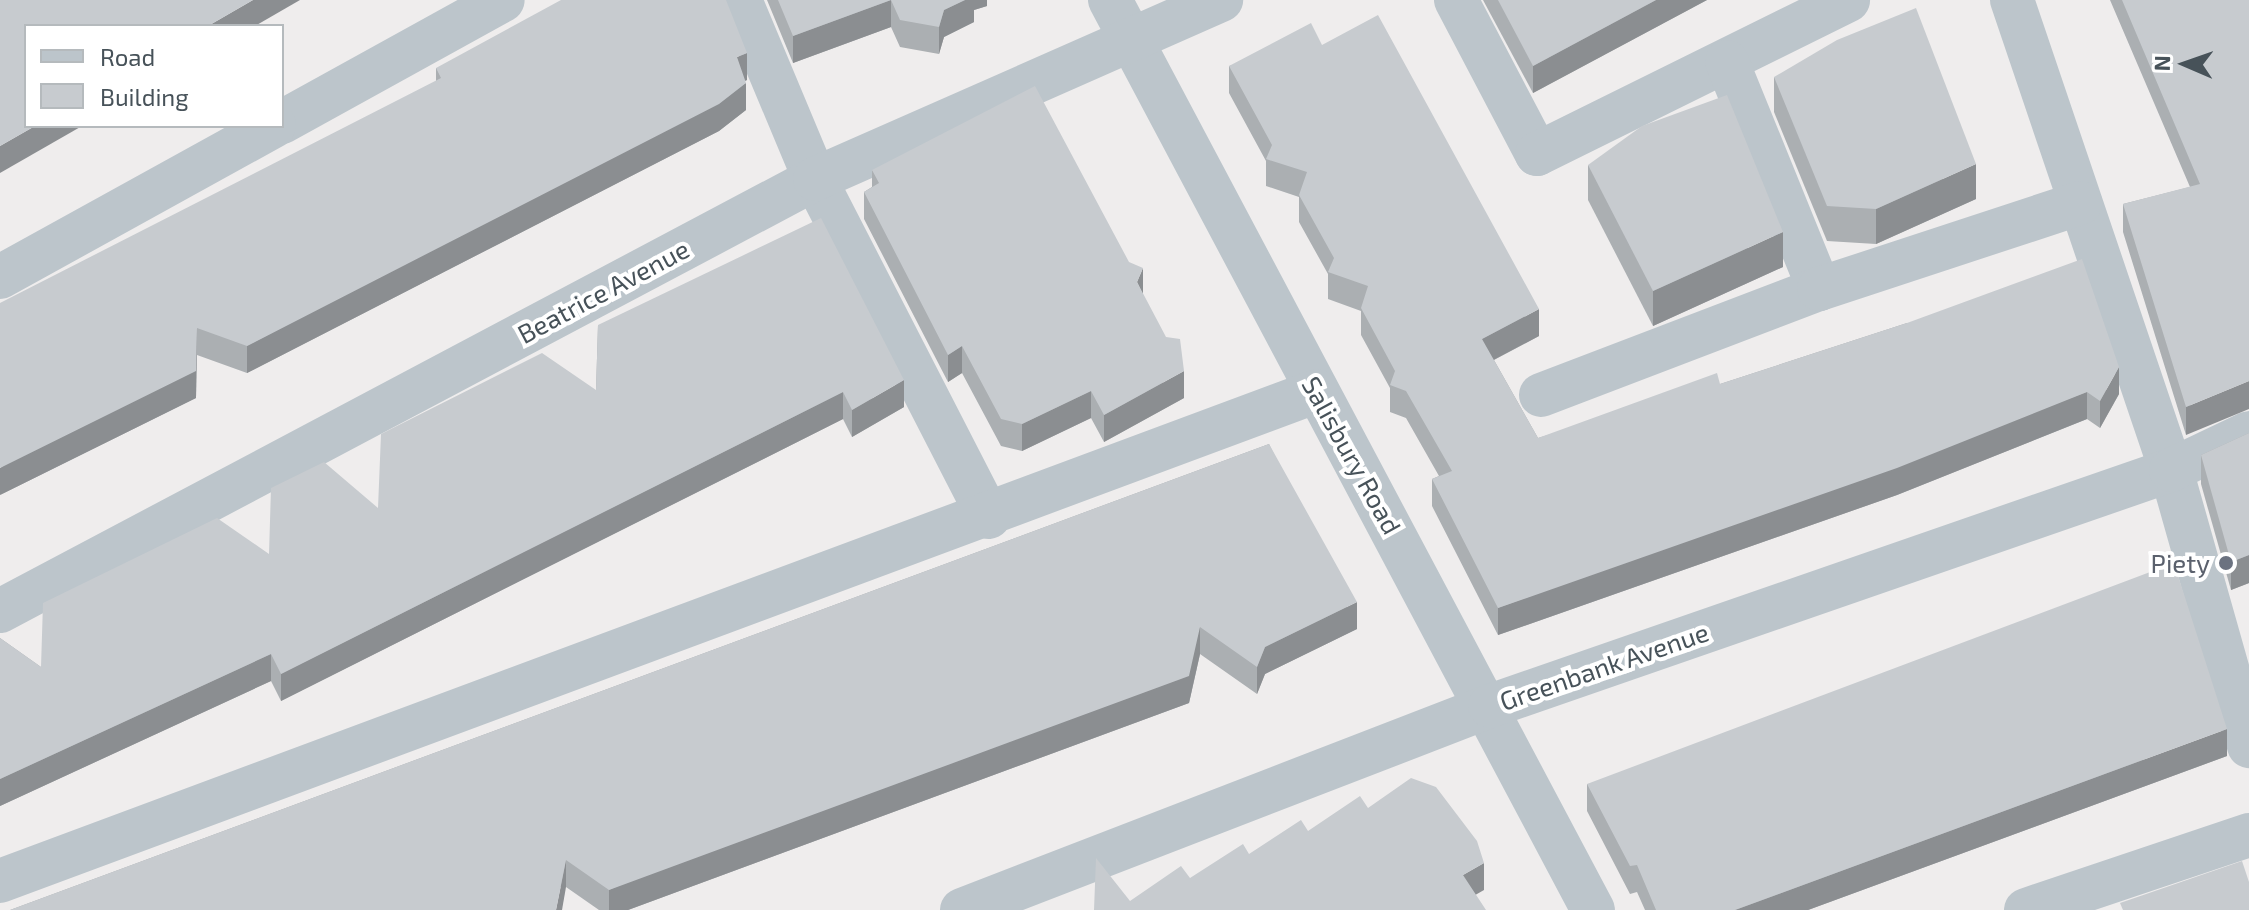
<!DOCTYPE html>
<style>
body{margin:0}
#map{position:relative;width:2249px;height:910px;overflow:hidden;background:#efeded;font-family:"Exo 2",sans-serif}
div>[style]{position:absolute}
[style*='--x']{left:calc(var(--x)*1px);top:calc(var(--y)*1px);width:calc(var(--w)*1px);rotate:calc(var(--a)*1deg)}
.minor>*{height:44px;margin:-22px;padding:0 22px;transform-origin:22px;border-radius:22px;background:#bcc5cb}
.wall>*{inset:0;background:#abafb2}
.shaded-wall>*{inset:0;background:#8b8e91}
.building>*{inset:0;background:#c7cbcf}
.dots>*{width:22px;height:22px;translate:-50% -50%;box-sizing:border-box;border:4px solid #fff;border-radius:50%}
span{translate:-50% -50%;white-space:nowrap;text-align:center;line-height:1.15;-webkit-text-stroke:8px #fff;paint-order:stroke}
.street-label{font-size:26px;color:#475259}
.worship-label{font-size:26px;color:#5b616d}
.right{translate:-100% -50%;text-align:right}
.legend{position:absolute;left:24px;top:24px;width:260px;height:104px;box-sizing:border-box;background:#fff;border:2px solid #b5babd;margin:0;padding:10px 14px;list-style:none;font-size:24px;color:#475259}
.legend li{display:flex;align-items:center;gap:16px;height:40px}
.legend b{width:40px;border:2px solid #b5babd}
.north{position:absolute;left:2145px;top:24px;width:80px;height:80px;-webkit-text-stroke:6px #fff;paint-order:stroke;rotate:272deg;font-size:22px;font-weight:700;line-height:32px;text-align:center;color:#475259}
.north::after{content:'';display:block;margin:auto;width:28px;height:36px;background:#475259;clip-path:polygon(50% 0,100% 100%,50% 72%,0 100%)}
</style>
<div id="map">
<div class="minor">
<div style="--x:740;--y:0;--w:194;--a:67.3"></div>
<div style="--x:815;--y:179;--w:380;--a:62.8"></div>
<div style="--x:1110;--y:0;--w:1030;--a:62.04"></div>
<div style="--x:1456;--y:0;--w:174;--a:62.3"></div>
<div style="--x:1537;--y:154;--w:347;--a:-26.3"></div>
<div style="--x:2012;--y:0;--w:496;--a:71.3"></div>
<div style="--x:2171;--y:470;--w:287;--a:74.2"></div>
<div style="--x:1727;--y:62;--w:245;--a:67.9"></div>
<div style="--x:282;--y:122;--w:252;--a:-28.9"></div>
<div style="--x:0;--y:277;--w:313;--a:-28.9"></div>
<div style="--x:1541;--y:395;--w:298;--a:-20.9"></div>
<div style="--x:1819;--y:289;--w:275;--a:-18.2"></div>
<div style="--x:0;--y:611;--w:922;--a:-27.93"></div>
<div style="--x:815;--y:179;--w:444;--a:-23.8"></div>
<div style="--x:0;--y:881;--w:1405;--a:-20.41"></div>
<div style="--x:962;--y:910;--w:566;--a:-21.12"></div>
<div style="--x:1490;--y:706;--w:721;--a:-19.11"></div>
<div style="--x:2171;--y:470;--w:86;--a:-25.4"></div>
<div style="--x:2026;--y:910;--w:235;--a:-18.6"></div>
</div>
<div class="wall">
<div style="clip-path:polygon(767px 0,987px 0,987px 6px,974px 10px,974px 22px,944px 37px,939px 54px,900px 47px,891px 27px,793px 63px)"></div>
<div style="clip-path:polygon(1483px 0,1707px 0,1533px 93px)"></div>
<div style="clip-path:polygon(2110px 0,2249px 0,2186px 435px,2123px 232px,2123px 204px,2190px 187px)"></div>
<div style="clip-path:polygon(1322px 45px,1539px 336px,1494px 360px,1538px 438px,1720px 384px,1907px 323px,2119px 394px,2100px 428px,2087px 419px,1897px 495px,1498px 635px,1432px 506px,1432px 479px,1439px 476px,1406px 418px,1390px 412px,1390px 388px,1361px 335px,1361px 311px,1328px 299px,1328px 274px,1299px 222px,1299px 197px,1266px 186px,1266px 161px,1229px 93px,1229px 66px)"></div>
<div style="clip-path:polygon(436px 68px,747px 80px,745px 81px,746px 110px,719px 131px,247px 373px,197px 355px,196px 398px,0 495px,436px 81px)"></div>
<div style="clip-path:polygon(1774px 77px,1976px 199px,1876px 244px,1827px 241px,1774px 112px)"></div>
<div style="clip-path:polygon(1588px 165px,1783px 267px,1653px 326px,1588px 200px)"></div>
<div style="clip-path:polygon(872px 170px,1184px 398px,1104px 442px,1091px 418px,1022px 451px,1001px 446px,962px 373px,948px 382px,864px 219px,864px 192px,872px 187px)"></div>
<div style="clip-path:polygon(598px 325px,904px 407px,852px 437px,843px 419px,281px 701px,271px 681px,0 806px,0 638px,41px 667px,269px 554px,378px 508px,596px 390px)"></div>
<div style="clip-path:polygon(2249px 433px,2249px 583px,2231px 590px,2201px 484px,2201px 455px)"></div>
<div style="clip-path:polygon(1269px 444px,1357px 629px,1265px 674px,1257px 694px,1200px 654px,1189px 703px,628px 910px,599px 910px,566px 887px,10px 910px)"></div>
<div style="clip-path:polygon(2227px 756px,1808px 910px,1645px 910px,1637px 892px,1630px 894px,1587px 811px,1587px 784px)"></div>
</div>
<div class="shaded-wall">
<div style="clip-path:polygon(253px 0,300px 0,255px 26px,208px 26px)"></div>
<div style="clip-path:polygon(891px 0,891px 27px,793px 63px,793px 36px)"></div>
<div style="clip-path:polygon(965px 0,987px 0,987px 6px,974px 10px,974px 22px,944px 37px,939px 54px,939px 27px,944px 10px)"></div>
<div style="clip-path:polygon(1656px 0,1707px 0,1533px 93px,1533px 66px)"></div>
<div style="clip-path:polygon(747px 53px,747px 80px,737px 84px,737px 57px)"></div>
<div style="clip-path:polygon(746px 83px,746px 110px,719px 131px,247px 373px,247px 346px)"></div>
<div style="clip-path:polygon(35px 126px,82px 126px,0 173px,0 146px)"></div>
<div style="clip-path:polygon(1976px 164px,1976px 199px,1876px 244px,1876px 209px)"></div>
<div style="clip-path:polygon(1783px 232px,1783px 267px,1653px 326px,1653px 291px)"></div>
<div style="clip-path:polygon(1143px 268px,1143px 295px,1137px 282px)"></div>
<div style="clip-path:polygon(1539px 309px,1539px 336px,1482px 366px,1482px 339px)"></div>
<div style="clip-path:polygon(197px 328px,196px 398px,0 495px,0 468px)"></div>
<div style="clip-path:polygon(962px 346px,962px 373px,948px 382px,948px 355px)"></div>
<div style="clip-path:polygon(2119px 367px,2119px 394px,2100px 428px,2100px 401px)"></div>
<div style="clip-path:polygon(1184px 371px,1184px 398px,1104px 442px,1104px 415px)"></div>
<div style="clip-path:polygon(904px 380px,904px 407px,852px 437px,852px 410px)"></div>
<div style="clip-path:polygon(2249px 381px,2249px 409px,2186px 435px,2186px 407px)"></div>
<div style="clip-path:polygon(1091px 391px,1091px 418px,1022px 451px,1022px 424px)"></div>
<div style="clip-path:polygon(843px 392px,843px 419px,281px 701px,281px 674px)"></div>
<div style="clip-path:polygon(2087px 392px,2087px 419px,1897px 495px,1498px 635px,1498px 608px)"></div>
<div style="clip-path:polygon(2249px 555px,2249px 583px,2231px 590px,2231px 562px)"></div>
<div style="clip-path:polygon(1357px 602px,1357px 629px,1265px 674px,1257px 694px,1257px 667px,1265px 647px)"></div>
<div style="clip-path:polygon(1200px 627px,1200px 654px,1189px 703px,628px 910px,609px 910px,609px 890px)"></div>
<div style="clip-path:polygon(271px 654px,271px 681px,0 806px,0 779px)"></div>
<div style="clip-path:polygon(2227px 729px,2227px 756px,1808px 910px,1735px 910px)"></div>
<div style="clip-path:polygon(566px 860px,566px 887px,562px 910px,556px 910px)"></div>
<div style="clip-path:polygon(1484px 863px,1484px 890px,1463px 902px,1463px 875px)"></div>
</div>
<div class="building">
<div style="clip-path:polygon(0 0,253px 0,208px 26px,26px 26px,26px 126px,35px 126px,0 146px)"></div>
<div style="clip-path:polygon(561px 0,726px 0,747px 53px,737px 57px,746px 83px,719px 104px,247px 346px,197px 328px,196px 371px,0 468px,0 303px,441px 78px,436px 68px)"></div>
<div style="clip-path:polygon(778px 0,891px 0,793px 36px)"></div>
<div style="clip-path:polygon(891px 0,965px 0,944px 10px,939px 27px,900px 20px)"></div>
<div style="clip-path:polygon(1498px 0,1656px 0,1533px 66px)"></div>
<div style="clip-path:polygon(2122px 0,2249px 0,2249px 381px,2186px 407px,2123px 204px,2200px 184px)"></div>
<div style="clip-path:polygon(1916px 8px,1976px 164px,1876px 209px,1827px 206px,1774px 77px,1837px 40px)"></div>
<div style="clip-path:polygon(1378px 15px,1539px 309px,1482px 339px,1538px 438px,1717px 373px,1720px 384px,1907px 323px,2082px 259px,2119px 367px,2100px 401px,2087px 392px,1897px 468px,1498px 608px,1432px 479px,1452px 471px,1406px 391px,1390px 385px,1395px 371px,1361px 308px,1368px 286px,1328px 272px,1334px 258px,1299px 195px,1307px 172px,1266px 159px,1272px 145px,1229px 66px,1311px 23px,1322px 45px)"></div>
<div style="clip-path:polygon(1035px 86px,1129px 262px,1143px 268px,1137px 282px,1166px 337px,1180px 339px,1184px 371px,1104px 415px,1091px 391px,1022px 424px,1001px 419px,962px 346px,948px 355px,864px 192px,879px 183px,872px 170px)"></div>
<div style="clip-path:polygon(1727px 95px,1783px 232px,1653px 291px,1588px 165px,1642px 126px)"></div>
<div style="clip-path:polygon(821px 218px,904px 380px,852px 410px,843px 392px,281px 674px,271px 654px,0 779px,0 638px,41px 667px,43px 603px,217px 518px,269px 554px,271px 488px,324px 462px,378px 508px,381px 434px,542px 353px,596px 390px,598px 325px)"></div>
<div style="clip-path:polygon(2249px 433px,2249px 555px,2231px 562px,2201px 455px)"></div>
<div style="clip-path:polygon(1269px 444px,1357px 602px,1265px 647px,1257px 667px,1200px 627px,1189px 676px,609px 890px,566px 860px,556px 910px,10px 910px)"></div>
<div style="clip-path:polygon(2174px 563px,2227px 729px,1735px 910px,1656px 910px,1637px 865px,1630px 866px,1587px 784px)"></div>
<div style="clip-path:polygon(1411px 778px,1436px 787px,1477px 841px,1484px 863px,1463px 875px,1486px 910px,1094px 910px,1096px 858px,1130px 901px,1181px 866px,1190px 878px,1243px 844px,1249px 854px,1301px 820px,1308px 831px,1360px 796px,1368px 808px)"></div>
<div style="clip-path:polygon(2242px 861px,2249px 882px,2249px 910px,2123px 910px,2120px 903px)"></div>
</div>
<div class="dots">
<div style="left:2226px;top:563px;background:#6b7280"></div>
</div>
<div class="street-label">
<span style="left:603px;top:291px;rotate:-28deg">Beatrice Avenue</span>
<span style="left:1352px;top:455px;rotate:61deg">Salisbury Road</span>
<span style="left:1604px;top:666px;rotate:-19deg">Greenbank Avenue</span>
</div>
<div class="worship-label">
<span class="right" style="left:2210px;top:563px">Piety</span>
</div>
<ul class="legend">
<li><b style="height:10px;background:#bcc5cb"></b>Road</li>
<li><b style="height:22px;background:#c7cbcf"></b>Building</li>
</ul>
<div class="north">N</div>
</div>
